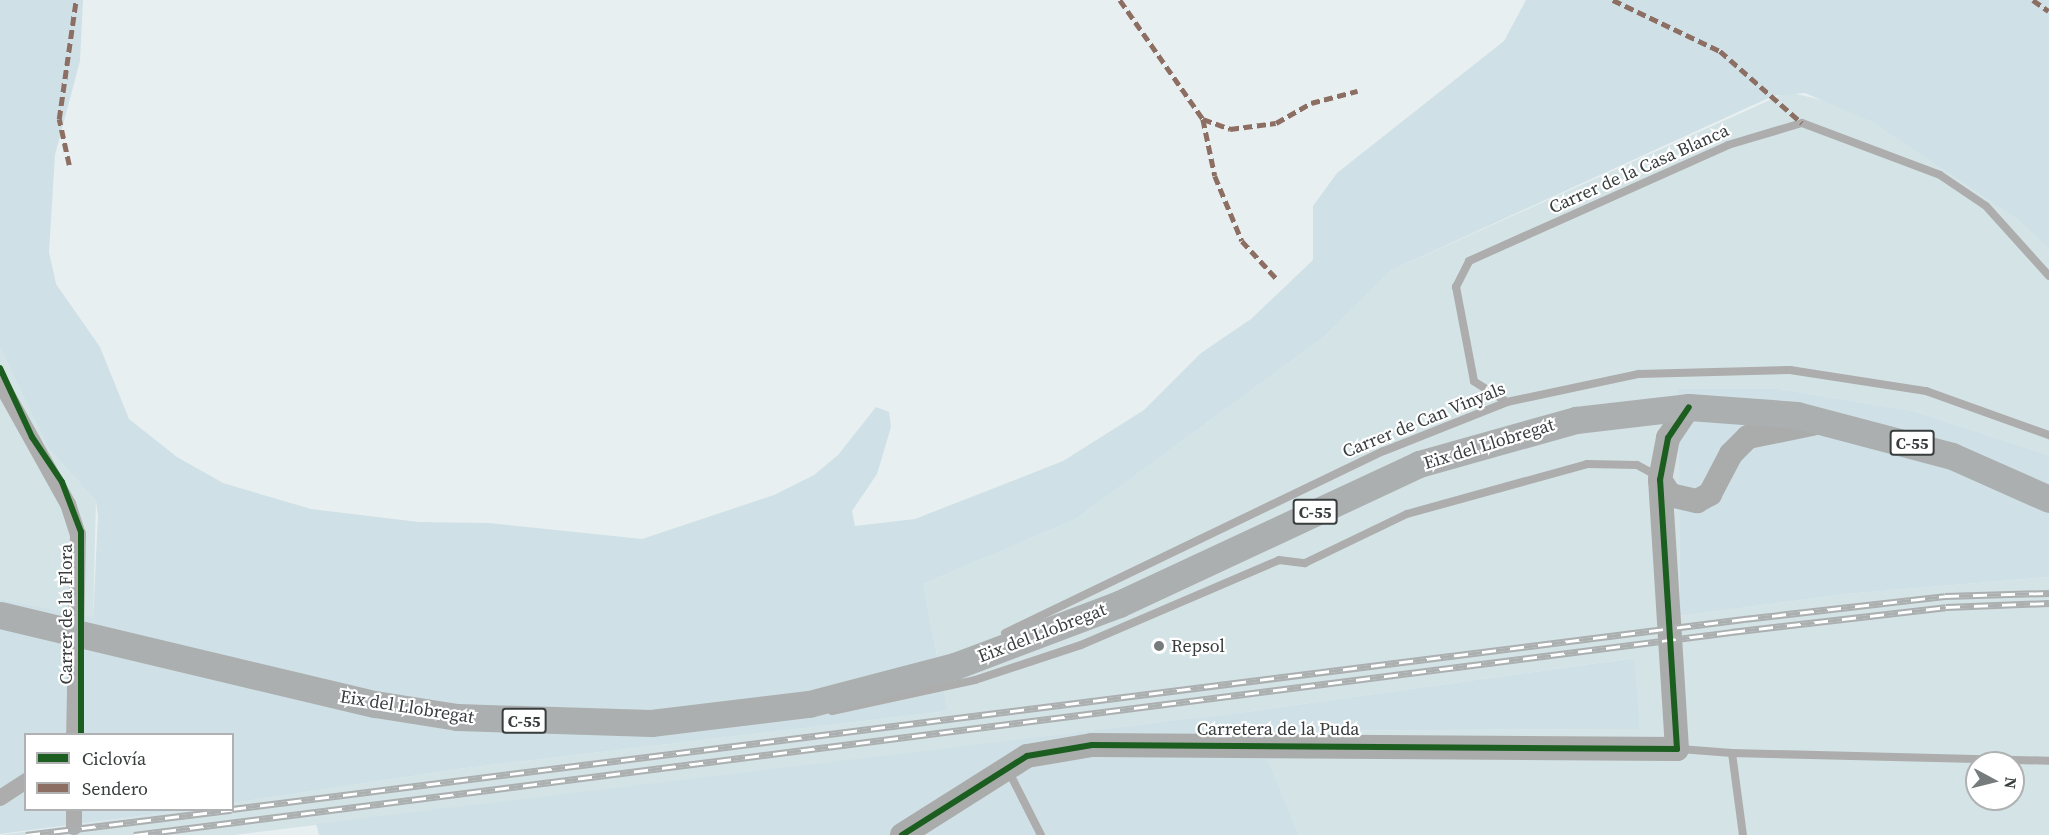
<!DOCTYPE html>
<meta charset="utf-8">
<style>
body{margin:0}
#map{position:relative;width:2049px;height:835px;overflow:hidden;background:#e8eff0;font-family:"Source Serif 4",serif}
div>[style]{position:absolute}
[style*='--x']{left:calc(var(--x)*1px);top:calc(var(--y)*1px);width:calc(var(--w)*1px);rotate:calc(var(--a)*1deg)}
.built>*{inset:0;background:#d4e3e6}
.green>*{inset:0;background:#cfe1e6}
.lane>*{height:8px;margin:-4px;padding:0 4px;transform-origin:4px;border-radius:4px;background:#acadac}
.street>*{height:16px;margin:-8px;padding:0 8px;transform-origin:8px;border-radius:8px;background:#acadac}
.secondary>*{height:24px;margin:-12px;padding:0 12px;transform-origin:12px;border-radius:12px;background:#aaacab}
.primary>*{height:27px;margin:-13.5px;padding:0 13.5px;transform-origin:13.5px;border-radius:13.5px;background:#acafaf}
.rail>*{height:7px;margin-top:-3.5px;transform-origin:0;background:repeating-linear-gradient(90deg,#fff 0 14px,#acafaf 0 28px);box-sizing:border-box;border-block:2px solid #acafaf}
.quiet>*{height:4.5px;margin-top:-2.25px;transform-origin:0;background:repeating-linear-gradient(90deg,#8d6e63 0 9px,transparent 0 13.5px)}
.cycleway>*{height:6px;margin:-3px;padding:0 3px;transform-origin:3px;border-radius:3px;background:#1b5e20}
.dots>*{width:16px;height:16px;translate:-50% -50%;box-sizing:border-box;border:3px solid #fff;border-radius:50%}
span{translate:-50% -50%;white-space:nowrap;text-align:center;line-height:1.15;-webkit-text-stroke:4.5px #fff;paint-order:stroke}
.shield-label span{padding:2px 4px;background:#fff;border:2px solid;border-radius:4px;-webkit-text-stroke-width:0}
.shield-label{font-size:16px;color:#383d3e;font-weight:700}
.street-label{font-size:18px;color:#383d3e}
.poi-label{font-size:18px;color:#383d3e}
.left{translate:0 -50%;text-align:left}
.legend{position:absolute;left:24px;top:733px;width:210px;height:78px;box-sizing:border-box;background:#fff;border:2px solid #afb1b2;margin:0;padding:8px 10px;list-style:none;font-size:18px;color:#383d3e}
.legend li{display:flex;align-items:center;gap:12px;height:30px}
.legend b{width:30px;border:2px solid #afb1b2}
.north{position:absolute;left:1965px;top:751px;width:60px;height:60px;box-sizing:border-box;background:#fff;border:2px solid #afb1b2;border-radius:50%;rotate:97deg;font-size:16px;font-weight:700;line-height:24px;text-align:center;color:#383d3e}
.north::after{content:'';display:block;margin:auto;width:21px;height:27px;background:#767b7c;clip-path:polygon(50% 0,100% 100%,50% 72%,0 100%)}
</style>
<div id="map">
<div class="built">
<div style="clip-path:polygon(evenodd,1788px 92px,1838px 104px,1870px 121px,2018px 220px,2049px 249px,2049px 455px,1913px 411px,1779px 389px,1678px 389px,1680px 616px,1846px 594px,2049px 577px,2049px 835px,1299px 835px,1254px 731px,1640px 729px,1633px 658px,1245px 712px,233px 835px,0 835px,186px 810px,232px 810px,233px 803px,466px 768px,948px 711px,923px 584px,1076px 519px,1325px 336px,1392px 270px,1788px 92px,1977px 763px,2013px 763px,2013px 799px,1977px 799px,1977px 763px)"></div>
<div style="clip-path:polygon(0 348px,48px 448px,96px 501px,93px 619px,0 599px)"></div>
</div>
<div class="green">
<div style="clip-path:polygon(0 0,83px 0,80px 61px,55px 155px,49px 252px,56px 284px,100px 347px,129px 419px,177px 457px,223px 483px,311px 509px,419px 522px,489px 523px,642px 539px,774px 495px,814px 475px,838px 455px,876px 407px,889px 412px,891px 427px,877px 474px,852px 511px,855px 526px,915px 519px,1063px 461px,1144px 410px,1201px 353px,1251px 319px,1313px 260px,1313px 206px,1337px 173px,1504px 41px,1526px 0,2049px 0,2049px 249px,2018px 220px,1870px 121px,1805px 93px,1773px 96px,1392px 270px,1325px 336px,1076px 519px,923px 584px,948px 711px,466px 768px,233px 803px,232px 734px,26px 734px,26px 810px,186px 810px,0 834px,0 599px,93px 618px,98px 516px,96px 501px,48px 448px,0 348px)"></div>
<div style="clip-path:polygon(1678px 389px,1779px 389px,1913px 411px,2049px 455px,2049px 577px,1846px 594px,1680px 616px)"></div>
<div style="clip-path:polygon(1634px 658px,1640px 729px,1255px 731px,1299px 835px,319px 835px,316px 824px,1245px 712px)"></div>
</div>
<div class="lane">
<div style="--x:1507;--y:402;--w:39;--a:-148"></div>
<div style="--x:1474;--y:381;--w:96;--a:-100.8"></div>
<div style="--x:1456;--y:287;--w:29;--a:-63"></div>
<div style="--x:1469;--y:261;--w:284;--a:-24.1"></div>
<div style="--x:1728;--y:145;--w:77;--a:-16.6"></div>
<div style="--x:1802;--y:123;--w:147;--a:20.6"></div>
<div style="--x:1940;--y:175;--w:55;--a:34"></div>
<div style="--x:1986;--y:206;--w:94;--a:48"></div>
<div style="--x:1005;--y:633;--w:420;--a:-25.7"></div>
<div style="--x:1384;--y:451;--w:132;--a:-21.7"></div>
<div style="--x:1507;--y:402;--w:135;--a:-12"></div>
<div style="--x:1639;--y:374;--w:151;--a:-1.5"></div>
<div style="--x:1790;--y:370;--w:138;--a:8.8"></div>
<div style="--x:1926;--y:391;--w:131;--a:19.7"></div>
<div style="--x:832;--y:711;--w:146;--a:-12.2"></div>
<div style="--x:975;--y:680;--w:112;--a:-18.3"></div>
<div style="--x:1081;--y:645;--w:215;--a:-23.2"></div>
<div style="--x:1279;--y:560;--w:26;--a:7"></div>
<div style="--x:1305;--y:563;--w:113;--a:-25.7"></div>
<div style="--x:1407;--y:514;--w:187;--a:-15.5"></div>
<div style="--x:1587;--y:464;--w:50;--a:1.1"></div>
<div style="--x:1637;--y:465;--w:21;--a:28"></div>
<div style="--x:1680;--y:749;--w:52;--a:4.4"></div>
<div style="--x:1732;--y:753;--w:83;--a:82.4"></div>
<div style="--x:1732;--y:753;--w:317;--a:1.4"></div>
<div style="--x:1009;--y:772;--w:71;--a:63.1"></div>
</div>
<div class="street">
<div style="--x:0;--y:382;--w:140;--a:60.9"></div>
<div style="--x:68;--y:504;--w:32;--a:72"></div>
<div style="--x:78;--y:534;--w:200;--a:91.1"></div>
<div style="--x:0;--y:798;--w:31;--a:-33"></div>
<div style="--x:74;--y:827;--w:17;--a:-90"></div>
</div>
<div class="secondary">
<div style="--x:1660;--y:480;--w:18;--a:56"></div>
<div style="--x:1670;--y:495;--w:28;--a:13"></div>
<div style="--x:1697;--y:501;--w:15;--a:-28"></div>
<div style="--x:1710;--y:494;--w:45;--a:-62.3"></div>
<div style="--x:1731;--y:454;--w:24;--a:-45"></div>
<div style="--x:1748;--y:437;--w:65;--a:-11.5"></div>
<div style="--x:902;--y:835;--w:148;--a:-32.3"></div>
<div style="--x:1027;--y:756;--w:66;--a:-9.6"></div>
<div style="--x:1092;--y:745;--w:585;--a:0.39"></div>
<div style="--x:1677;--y:749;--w:270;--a:-93.6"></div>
<div style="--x:1660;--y:480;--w:43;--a:-79.2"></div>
<div style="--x:1668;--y:438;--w:37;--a:-56"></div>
</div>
<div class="primary">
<div style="--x:0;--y:615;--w:385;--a:13.4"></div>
<div style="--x:375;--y:704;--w:83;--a:9"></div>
<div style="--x:457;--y:717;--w:194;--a:1.8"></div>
<div style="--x:651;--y:723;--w:159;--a:-6.9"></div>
<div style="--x:809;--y:704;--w:151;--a:-14.6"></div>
<div style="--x:955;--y:666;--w:175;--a:-20.7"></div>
<div style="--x:1119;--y:604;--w:331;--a:-25"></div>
<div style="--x:1419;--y:464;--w:163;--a:-15.7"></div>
<div style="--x:1576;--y:420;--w:114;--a:-6.6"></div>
<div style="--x:1689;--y:407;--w:108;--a:4.2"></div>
<div style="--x:1797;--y:415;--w:160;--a:14.8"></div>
<div style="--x:1952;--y:456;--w:106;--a:23.9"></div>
</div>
<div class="rail">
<div style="--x:232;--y:809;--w:1524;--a:-7.16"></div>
<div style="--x:1744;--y:619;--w:202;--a:-6.5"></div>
<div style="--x:1945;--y:596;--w:104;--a:-1.7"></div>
<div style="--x:26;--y:835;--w:207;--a:-7"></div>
<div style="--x:134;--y:835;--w:1610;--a:-7.24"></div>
<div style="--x:1731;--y:632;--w:216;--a:-6.6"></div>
<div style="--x:1946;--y:607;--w:103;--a:-2.2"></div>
</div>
<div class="quiet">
<div style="--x:1120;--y:0;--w:145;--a:55.1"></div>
<div style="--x:1203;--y:119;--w:29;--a:20"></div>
<div style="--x:1230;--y:129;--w:46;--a:-7.4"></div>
<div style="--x:1276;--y:123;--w:40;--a:-29.7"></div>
<div style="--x:1311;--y:103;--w:48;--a:-14.6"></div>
<div style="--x:1613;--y:0;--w:119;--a:25.5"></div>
<div style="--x:1720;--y:51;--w:109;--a:41.3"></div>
<div style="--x:2033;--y:0;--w:19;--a:35"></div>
<div style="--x:1203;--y:119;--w:58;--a:78.1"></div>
<div style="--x:1215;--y:176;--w:70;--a:67.4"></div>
<div style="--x:1242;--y:241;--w:52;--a:47.4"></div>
<div style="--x:69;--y:165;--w:47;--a:-102.3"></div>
<div style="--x:59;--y:119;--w:120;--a:-81.9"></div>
</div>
<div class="cycleway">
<div style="--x:0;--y:368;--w:76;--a:65.1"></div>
<div style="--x:32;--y:437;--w:54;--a:56.3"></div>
<div style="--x:62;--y:482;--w:53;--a:69.2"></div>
<div style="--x:81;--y:532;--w:202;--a:90"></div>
<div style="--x:902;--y:835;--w:148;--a:-32.3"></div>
<div style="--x:1027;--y:756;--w:66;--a:-9.6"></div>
<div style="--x:1092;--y:745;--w:585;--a:0.39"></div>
<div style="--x:1677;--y:749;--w:270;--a:-93.6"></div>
<div style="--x:1660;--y:480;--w:43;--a:-79.2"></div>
<div style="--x:1668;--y:438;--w:37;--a:-56"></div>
</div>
<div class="dots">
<div style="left:1159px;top:646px;background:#767b7c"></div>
</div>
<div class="shield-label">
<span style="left:1912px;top:443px">C-55</span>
<span style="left:1315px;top:512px">C-55</span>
<span style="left:524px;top:721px">C-55</span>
</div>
<div class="street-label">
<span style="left:1639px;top:169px;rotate:-24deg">Carrer de la Casa Blanca</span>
<span style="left:1424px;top:420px;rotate:-22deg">Carrer de Can Vinyals</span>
<span style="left:1489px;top:444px;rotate:-17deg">Eix del Llobregat</span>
<span style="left:66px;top:614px;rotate:-90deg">Carrer de la Flora</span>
<span style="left:1042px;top:633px;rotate:-21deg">Eix del Llobregat</span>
<span style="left:407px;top:707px;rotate:9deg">Eix del Llobregat</span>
<span style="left:1278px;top:729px">Carretera de la Puda</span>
</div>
<div class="poi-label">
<span class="left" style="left:1171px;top:646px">Repsol</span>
</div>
<ul class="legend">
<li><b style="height:8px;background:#1b5e20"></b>Ciclovía</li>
<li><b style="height:8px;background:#8d6e63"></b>Sendero</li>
</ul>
<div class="north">N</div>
</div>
